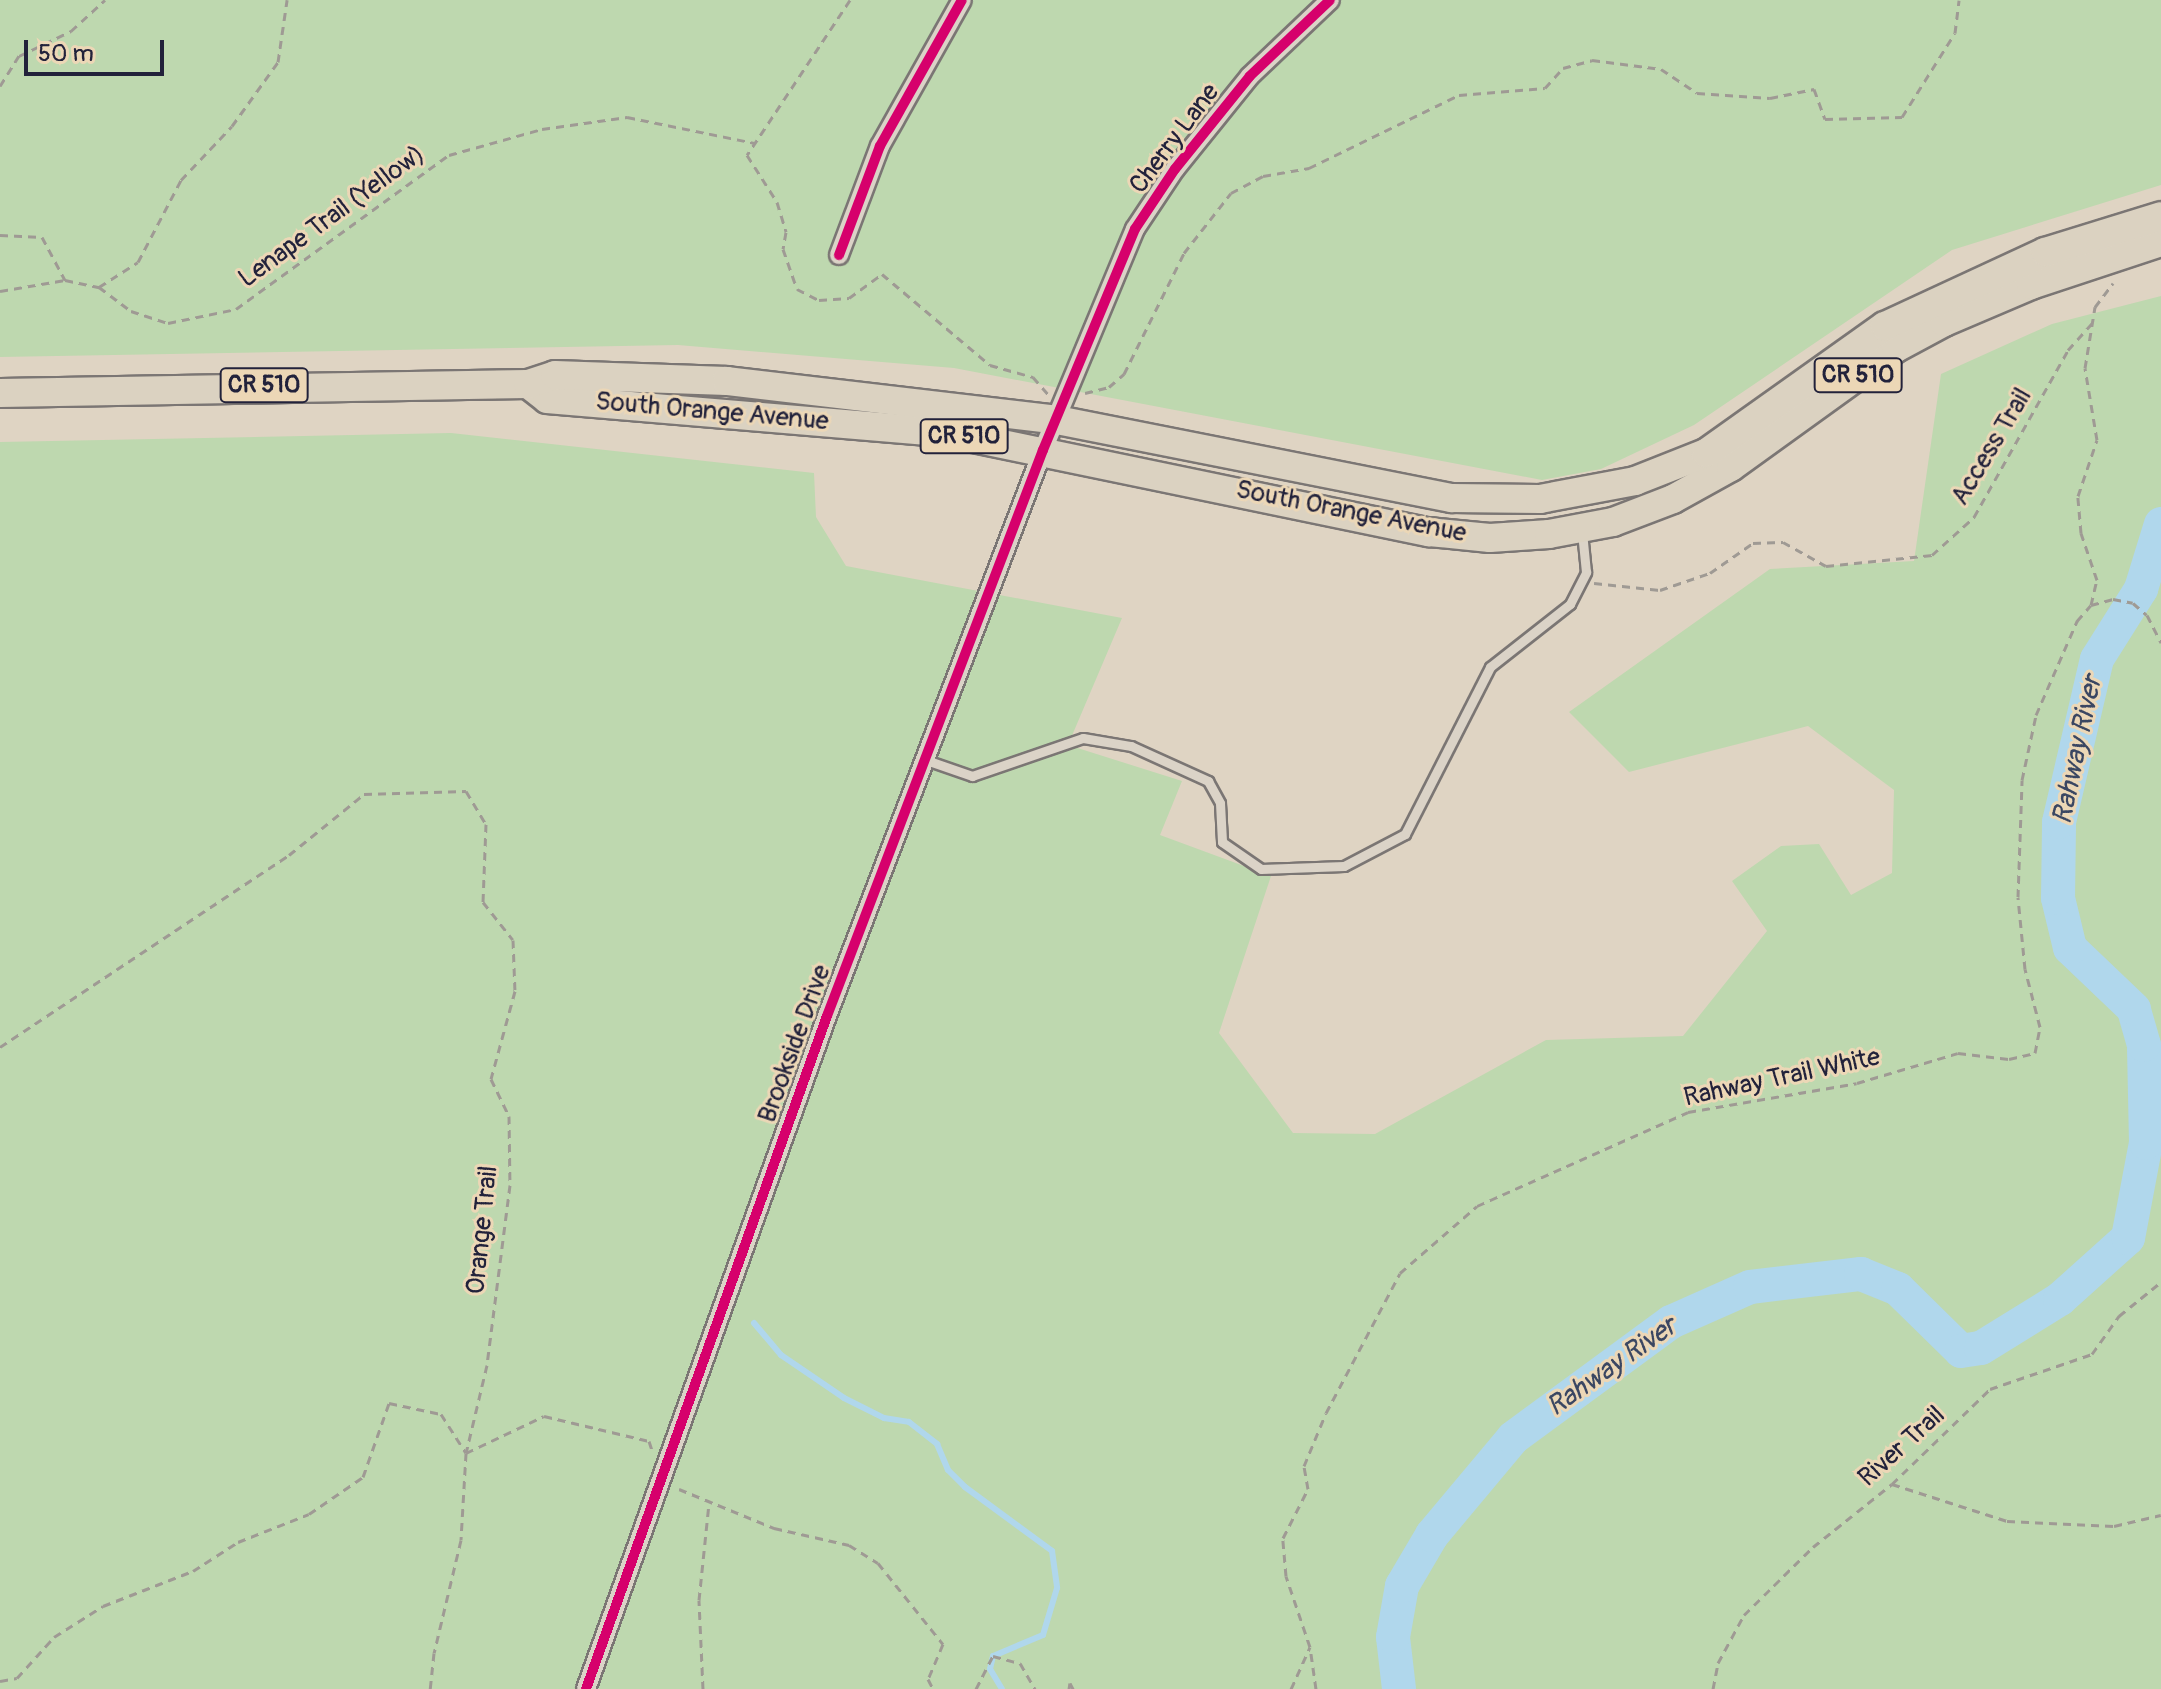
<!DOCTYPE html>
<style>
body{margin:0}
#map{position:relative;width:2161px;height:1689px;overflow:hidden;background:#dfd4c3;font-family:Pangolin,sans-serif}
div>[style]{position:absolute}
[style*='--x']{left:calc(var(--x)*1px);top:calc(var(--y)*1px);width:calc(var(--w)*1px);rotate:calc(var(--a)*1deg)}
.green>*{inset:0;background:#bed8af}
.stream>*{height:6px;margin:-3px;padding:0 3px;transform-origin:3px;border-radius:3px;background:#b0d7ec}
.river>*{height:34px;margin:-17px;padding:0 17px;transform-origin:17px;border-radius:17px;background:#b0d7ec}
.path>*{height:3px;margin-top:-1.5px;transform-origin:0;background:repeating-linear-gradient(90deg,#9f9a94 0 8px,transparent 0 14px)}
.roads{filter:drop-shadow(2px 0 #7b7674) drop-shadow(-2px 0 #7b7674) drop-shadow(0 2px #7b7674) drop-shadow(0 -2px #7b7674)}
.lane>*{height:9px;margin:-4.5px;padding:0 4.5px;transform-origin:4.5px;border-radius:4.5px;background:#dbd3c7}
.street>*{height:18px;margin:-9px;padding:0 9px;transform-origin:9px;border-radius:9px;background:#dbd3c7}
.primary>*{height:28px;margin:-14px;padding:0 14px;transform-origin:14px;border-radius:14px;background:#dbd2c1}
.cycleway>*{height:10px;margin:-5px;padding:0 5px;transform-origin:5px;border-radius:5px;background:#d6006c}
span{translate:-50% -50%;white-space:nowrap;text-align:center;line-height:1.15;-webkit-text-stroke:6px #ecd7b6;paint-order:stroke}
.shield-label span{padding:2px 6px;background:#ecd7b6;border:2px solid;border-radius:6px;-webkit-text-stroke-width:0}
.shield-label{font-size:24px;color:#22223b;font-weight:700}
.street-label{font-size:26px;color:#22223b}
.water-label{font-size:28px;color:#3a4662;font-style:italic}
.scale{position:absolute;left:24px;top:40px;width:140px;height:36px;box-sizing:border-box;border:4px solid #22223b;border-top:0;padding-left:10px;font-size:24px;line-height:28px;white-space:nowrap;color:#22223b;-webkit-text-stroke:6px #ecd7b6;paint-order:stroke}
</style>
<div id="map">
<div class="green">
<div style="clip-path:polygon(0 0,2161px 0,2161px 185px,1952px 250px,1694px 425px,1601px 469px,1542px 480px,954px 368px,678px 345px,0 357px)"></div>
<div style="clip-path:polygon(2161px 296px,2161px 1689px,0 1689px,0 442px,451px 433px,814px 473px,816px 517px,846px 566px,1122px 618px,1068px 745px,1182px 781px,1160px 835px,1271px 876px,1219px 1033px,1293px 1133px,1375px 1134px,1546px 1040px,1683px 1036px,1767px 931px,1732px 881px,1781px 846px,1819px 844px,1851px 895px,1892px 873px,1894px 790px,1808px 726px,1629px 772px,1569px 712px,1770px 569px,1914px 561px,1941px 374px,2052px 324px)"></div>
</div>
<div class="stream">
<div style="--x:2144;--y:1092;--w:19;--a:-28"></div>
<div style="--x:754;--y:1323;--w:42;--a:49.8"></div>
<div style="--x:781;--y:1355;--w:76;--a:34.3"></div>
<div style="--x:844;--y:1398;--w:45;--a:26.6"></div>
<div style="--x:884;--y:1418;--w:25;--a:9"></div>
<div style="--x:909;--y:1422;--w:36;--a:38"></div>
<div style="--x:937;--y:1444;--w:28;--a:67"></div>
<div style="--x:948;--y:1470;--w:24;--a:45"></div>
<div style="--x:965;--y:1487;--w:108;--a:36.3"></div>
<div style="--x:1052;--y:1551;--w:37;--a:82"></div>
<div style="--x:1057;--y:1588;--w:49;--a:106.6"></div>
<div style="--x:1043;--y:1635;--w:54;--a:157.2"></div>
<div style="--x:993;--y:1656;--w:13;--a:103"></div>
<div style="--x:990;--y:1669;--w:23;--a:59"></div>
</div>
<div class="river">
<div style="--x:1399;--y:1689;--w:52;--a:-96.6"></div>
<div style="--x:1393;--y:1637;--w:52;--a:-80"></div>
<div style="--x:1402;--y:1586;--w:59;--a:-59.5"></div>
<div style="--x:1432;--y:1535;--w:126;--a:-50.1"></div>
<div style="--x:1513;--y:1438;--w:196;--a:-36.3"></div>
<div style="--x:1671;--y:1322;--w:86;--a:-23.9"></div>
<div style="--x:1750;--y:1287;--w:112;--a:-6.7"></div>
<div style="--x:1861;--y:1274;--w:40;--a:22"></div>
<div style="--x:1898;--y:1289;--w:88;--a:44.5"></div>
<div style="--x:1961;--y:1351;--w:20;--a:-9"></div>
<div style="--x:1981;--y:1348;--w:93;--a:-31.8"></div>
<div style="--x:2060;--y:1299;--w:91;--a:-41.9"></div>
<div style="--x:2128;--y:1238;--w:97;--a:-79.3"></div>
<div style="--x:2146;--y:1143;--w:98;--a:-91.2"></div>
<div style="--x:2144;--y:1045;--w:37;--a:-106"></div>
<div style="--x:2134;--y:1009;--w:88;--a:-136.4"></div>
<div style="--x:2070;--y:948;--w:51;--a:-103.5"></div>
<div style="--x:2058;--y:898;--w:76;--a:-89.2"></div>
<div style="--x:2059;--y:822;--w:167;--a:-76.9"></div>
<div style="--x:2097;--y:659;--w:83;--a:-57.8"></div>
<div style="--x:2141;--y:589;--w:68;--a:-72.9"></div>
</div>
<div class="path">
<div style="--x:850;--y:0;--w:186;--a:123.6"></div>
<div style="--x:747;--y:155;--w:56;--a:57.4"></div>
<div style="--x:777;--y:202;--w:31;--a:73"></div>
<div style="--x:786;--y:232;--w:17;--a:100"></div>
<div style="--x:783;--y:249;--w:42;--a:70.7"></div>
<div style="--x:797;--y:289;--w:25;--a:27"></div>
<div style="--x:819;--y:300;--w:30;--a:-4"></div>
<div style="--x:849;--y:298;--w:41;--a:-36"></div>
<div style="--x:882;--y:274;--w:141;--a:40.1"></div>
<div style="--x:990;--y:365;--w:45;--a:15.6"></div>
<div style="--x:1033;--y:377;--w:23;--a:49"></div>
<div style="--x:0;--y:86;--w:36;--a:-58"></div>
<div style="--x:19;--y:56;--w:58;--a:-25.7"></div>
<div style="--x:71;--y:31;--w:46;--a:-42.4"></div>
<div style="--x:0;--y:235;--w:42;--a:2.7"></div>
<div style="--x:42;--y:237;--w:49;--a:61.9"></div>
<div style="--x:99;--y:287;--w:46;--a:-32.7"></div>
<div style="--x:138;--y:262;--w:93;--a:-62.3"></div>
<div style="--x:181;--y:180;--w:74;--a:-46.6"></div>
<div style="--x:232;--y:126;--w:79;--a:-54.3"></div>
<div style="--x:278;--y:62;--w:63;--a:-81.7"></div>
<div style="--x:0;--y:291;--w:66;--a:-9.6"></div>
<div style="--x:65;--y:280;--w:35;--a:12"></div>
<div style="--x:99;--y:287;--w:40;--a:37"></div>
<div style="--x:131;--y:311;--w:39;--a:18"></div>
<div style="--x:168;--y:323;--w:69;--a:-11.6"></div>
<div style="--x:236;--y:309;--w:263;--a:-35.9"></div>
<div style="--x:449;--y:155;--w:97;--a:-15.6"></div>
<div style="--x:542;--y:129;--w:86;--a:-8"></div>
<div style="--x:627;--y:117;--w:131;--a:11.5"></div>
<div style="--x:1085;--y:393;--w:25;--a:-14"></div>
<div style="--x:1109;--y:387;--w:20;--a:-41"></div>
<div style="--x:1124;--y:374;--w:135;--a:-63.6"></div>
<div style="--x:1184;--y:253;--w:76;--a:-51.9"></div>
<div style="--x:1231;--y:193;--w:36;--a:-28"></div>
<div style="--x:1263;--y:176;--w:47;--a:-9.9"></div>
<div style="--x:1309;--y:168;--w:167;--a:-26"></div>
<div style="--x:1459;--y:95;--w:86;--a:-4.7"></div>
<div style="--x:1545;--y:88;--w:27;--a:-48"></div>
<div style="--x:1563;--y:68;--w:30;--a:-15"></div>
<div style="--x:1592;--y:60;--w:70;--a:7.4"></div>
<div style="--x:1661;--y:69;--w:43;--a:33.7"></div>
<div style="--x:1697;--y:93;--w:73;--a:3.9"></div>
<div style="--x:1770;--y:98;--w:45;--a:-11.6"></div>
<div style="--x:1814;--y:89;--w:32;--a:70"></div>
<div style="--x:1825;--y:119;--w:77;--a:-1.5"></div>
<div style="--x:1902;--y:117;--w:99;--a:-57.8"></div>
<div style="--x:1955;--y:33;--w:33;--a:-83"></div>
<div style="--x:1594;--y:583;--w:66;--a:6.1"></div>
<div style="--x:1660;--y:590;--w:53;--a:-18.8"></div>
<div style="--x:1710;--y:573;--w:52;--a:-34.9"></div>
<div style="--x:1753;--y:543;--w:30;--a:-2"></div>
<div style="--x:1783;--y:542;--w:49;--a:29.2"></div>
<div style="--x:1826;--y:566;--w:107;--a:-5.9"></div>
<div style="--x:1932;--y:555;--w:57;--a:-42.1"></div>
<div style="--x:1974;--y:517;--w:192;--a:-60.6"></div>
<div style="--x:2068;--y:350;--w:38;--a:-48"></div>
<div style="--x:2091;--y:605;--w:26;--a:-77"></div>
<div style="--x:2097;--y:580;--w:50;--a:-108.8"></div>
<div style="--x:2081;--y:533;--w:37;--a:-95"></div>
<div style="--x:2078;--y:496;--w:59;--a:-71.3"></div>
<div style="--x:2097;--y:440;--w:73;--a:-99.5"></div>
<div style="--x:2085;--y:368;--w:62;--a:-80.7"></div>
<div style="--x:2095;--y:307;--w:30;--a:-53"></div>
<div style="--x:0;--y:1047;--w:347;--a:-33.6"></div>
<div style="--x:289;--y:855;--w:97;--a:-39.1"></div>
<div style="--x:364;--y:794;--w:102;--a:-1.7"></div>
<div style="--x:466;--y:791;--w:39;--a:59"></div>
<div style="--x:486;--y:824;--w:78;--a:92.2"></div>
<div style="--x:483;--y:902;--w:48;--a:51.7"></div>
<div style="--x:513;--y:940;--w:51;--a:87.8"></div>
<div style="--x:515;--y:991;--w:91;--a:105.3"></div>
<div style="--x:491;--y:1079;--w:41;--a:64.1"></div>
<div style="--x:509;--y:1116;--w:69;--a:89.2"></div>
<div style="--x:510;--y:1185;--w:181;--a:97.3"></div>
<div style="--x:487;--y:1365;--w:90;--a:103.4"></div>
<div style="--x:466;--y:1453;--w:87;--a:93.3"></div>
<div style="--x:461;--y:1540;--w:116;--a:103.4"></div>
<div style="--x:434;--y:1653;--w:36;--a:96"></div>
<div style="--x:1892;--y:1484;--w:121;--a:17.8"></div>
<div style="--x:2007;--y:1521;--w:107;--a:2.7"></div>
<div style="--x:2114;--y:1526;--w:48;--a:-13.2"></div>
<div style="--x:679;--y:1489;--w:103;--a:22.3"></div>
<div style="--x:774;--y:1528;--w:77;--a:12.8"></div>
<div style="--x:849;--y:1545;--w:34;--a:32"></div>
<div style="--x:878;--y:1563;--w:104;--a:51.3"></div>
<div style="--x:943;--y:1644;--w:38;--a:113"></div>
<div style="--x:928;--y:1679;--w:11;--a:63"></div>
<div style="--x:0;--y:1681;--w:17;--a:-10"></div>
<div style="--x:17;--y:1678;--w:55;--a:-47.9"></div>
<div style="--x:54;--y:1637;--w:58;--a:-32.3"></div>
<div style="--x:103;--y:1606;--w:97;--a:-21.3"></div>
<div style="--x:193;--y:1571;--w:54;--a:-32.8"></div>
<div style="--x:238;--y:1542;--w:76;--a:-21.5"></div>
<div style="--x:309;--y:1514;--w:65;--a:-34.4"></div>
<div style="--x:363;--y:1477;--w:78;--a:-70.6"></div>
<div style="--x:389;--y:1403;--w:53;--a:11.9"></div>
<div style="--x:441;--y:1414;--w:46;--a:57.3"></div>
<div style="--x:466;--y:1453;--w:86;--a:-25.4"></div>
<div style="--x:544;--y:1416;--w:108;--a:13.4"></div>
<div style="--x:649;--y:1441;--w:9;--a:72"></div>
<div style="--x:703;--y:1689;--w:89;--a:-92.6"></div>
<div style="--x:699;--y:1600;--w:97;--a:-84.1"></div>
<div style="--x:976;--y:1689;--w:37;--a:-63"></div>
<div style="--x:993;--y:1656;--w:28;--a:15"></div>
<div style="--x:1020;--y:1663;--w:30;--a:60"></div>
<div style="--x:1069;--y:1689;--w:6;--a:-81"></div>
<div style="--x:1070;--y:1683;--w:7;--a:63"></div>
<div style="--x:1291;--y:1689;--w:46;--a:-65.7"></div>
<div style="--x:1316;--y:1689;--w:42;--a:-98.1"></div>
<div style="--x:1310;--y:1647;--w:75;--a:-108.7"></div>
<div style="--x:1286;--y:1576;--w:38;--a:-95"></div>
<div style="--x:1283;--y:1538;--w:55;--a:-63"></div>
<div style="--x:1308;--y:1489;--w:23;--a:-100"></div>
<div style="--x:1304;--y:1466;--w:57;--a:-67.5"></div>
<div style="--x:1326;--y:1413;--w:158;--a:-62.1"></div>
<div style="--x:1400;--y:1273;--w:102;--a:-41"></div>
<div style="--x:1477;--y:1206;--w:231;--a:-24"></div>
<div style="--x:1688;--y:1112;--w:171;--a:-9.7"></div>
<div style="--x:1857;--y:1083;--w:105;--a:-16.5"></div>
<div style="--x:1958;--y:1053;--w:51;--a:6.7"></div>
<div style="--x:2009;--y:1059;--w:27;--a:-13"></div>
<div style="--x:2035;--y:1053;--w:26;--a:-79"></div>
<div style="--x:2040;--y:1027;--w:60;--a:-104.5"></div>
<div style="--x:2025;--y:969;--w:72;--a:-95.6"></div>
<div style="--x:2018;--y:897;--w:117;--a:-88"></div>
<div style="--x:2022;--y:780;--w:66;--a:-77.8"></div>
<div style="--x:2036;--y:715;--w:103;--a:-66.4"></div>
<div style="--x:2077;--y:621;--w:21;--a:-49"></div>
<div style="--x:2091;--y:605;--w:23;--a:-15"></div>
<div style="--x:2113;--y:599;--w:20;--a:11"></div>
<div style="--x:2133;--y:603;--w:18;--a:41"></div>
<div style="--x:2147;--y:615;--w:31;--a:63"></div>
<div style="--x:1713;--y:1689;--w:26;--a:-79"></div>
<div style="--x:1718;--y:1663;--w:55;--a:-61.6"></div>
<div style="--x:1744;--y:1615;--w:97;--a:-44.6"></div>
<div style="--x:1813;--y:1547;--w:101;--a:-38.6"></div>
<div style="--x:1892;--y:1484;--w:136;--a:-44.1"></div>
<div style="--x:1990;--y:1389;--w:108;--a:-18.9"></div>
<div style="--x:2092;--y:1354;--w:47;--a:-54.6"></div>
<div style="--x:2119;--y:1316;--w:54;--a:-39"></div>
</div>
<div class="roads">
<div class="lane">
<div style="--x:926;--y:760;--w:49;--a:19.2"></div>
<div style="--x:972;--y:776;--w:117;--a:-18.9"></div>
<div style="--x:1083;--y:738;--w:49;--a:9.5"></div>
<div style="--x:1131;--y:746;--w:85;--a:24.4"></div>
<div style="--x:1208;--y:781;--w:25;--a:61"></div>
<div style="--x:1220;--y:803;--w:39;--a:87"></div>
<div style="--x:1222;--y:842;--w:47;--a:34.7"></div>
<div style="--x:1261;--y:869;--w:83;--a:-2.1"></div>
<div style="--x:1344;--y:866;--w:69;--a:-27.7"></div>
<div style="--x:1405;--y:834;--w:187;--a:-63"></div>
<div style="--x:1490;--y:667;--w:102;--a:-38.2"></div>
<div style="--x:1570;--y:604;--w:36;--a:-63"></div>
<div style="--x:1586;--y:572;--w:40;--a:-95.7"></div>
</div>
<div class="street">
<div style="--x:839;--y:255;--w:116;--a:-69.4"></div>
<div style="--x:880;--y:146;--w:167;--a:-60.7"></div>
<div style="--x:586;--y:1689;--w:715;--a:-70.3"></div>
<div style="--x:827;--y:1016;--w:606;--a:-69.11"></div>
<div style="--x:1043;--y:450;--w:239;--a:-67.4"></div>
<div style="--x:1135;--y:229;--w:72;--a:-56.3"></div>
<div style="--x:1175;--y:169;--w:119;--a:-51.1"></div>
<div style="--x:1250;--y:76;--w:110;--a:-43.5"></div>
</div>
<div class="primary">
<div style="--x:528;--y:384;--w:24;--a:38"></div>
<div style="--x:547;--y:399;--w:403;--a:4.8"></div>
<div style="--x:949;--y:433;--w:490;--a:11.7"></div>
<div style="--x:1429;--y:532;--w:61;--a:5.6"></div>
<div style="--x:1490;--y:538;--w:59;--a:-3.9"></div>
<div style="--x:1549;--y:534;--w:65;--a:-10.6"></div>
<div style="--x:1613;--y:522;--w:64;--a:-21"></div>
<div style="--x:1673;--y:499;--w:66;--a:-28.9"></div>
<div style="--x:1731;--y:467;--w:203;--a:-35.8"></div>
<div style="--x:1896;--y:348;--w:55;--a:-28.4"></div>
<div style="--x:1944;--y:322;--w:95;--a:-23"></div>
<div style="--x:2031;--y:285;--w:137;--a:-18.3"></div>
<div style="--x:0;--y:393;--w:528;--a:-0.98"></div>
<div style="--x:528;--y:384;--w:28;--a:-18"></div>
<div style="--x:555;--y:375;--w:172;--a:2"></div>
<div style="--x:727;--y:381;--w:332;--a:6.7"></div>
<div style="--x:1057;--y:420;--w:403;--a:11.2"></div>
<div style="--x:1452;--y:498;--w:88;--a:0.7"></div>
<div style="--x:1540;--y:499;--w:97;--a:-10.7"></div>
<div style="--x:1635;--y:481;--w:76;--a:-21.5"></div>
<div style="--x:1706;--y:453;--w:219;--a:-35.4"></div>
<div style="--x:1885;--y:326;--w:176;--a:-24.8"></div>
<div style="--x:2045;--y:252;--w:121;--a:-17.2"></div>
</div>
</div>
<div class="cycleway">
<div style="--x:839;--y:255;--w:116;--a:-69.4"></div>
<div style="--x:880;--y:146;--w:167;--a:-60.7"></div>
<div style="--x:586;--y:1689;--w:715;--a:-70.3"></div>
<div style="--x:827;--y:1016;--w:606;--a:-69.11"></div>
<div style="--x:1043;--y:450;--w:239;--a:-67.4"></div>
<div style="--x:1135;--y:229;--w:72;--a:-56.3"></div>
<div style="--x:1175;--y:169;--w:119;--a:-51.1"></div>
<div style="--x:1250;--y:76;--w:110;--a:-43.5"></div>
</div>
<div class="shield-label">
<span style="left:1858px;top:375px">CR 510</span>
<span style="left:264px;top:385px">CR 510</span>
<span style="left:964px;top:436px">CR 510</span>
</div>
<div class="street-label">
<span style="left:1175px;top:139px;rotate:-53deg">Cherry Lane</span>
<span style="left:332px;top:217px;rotate:-36deg">Lenape Trail (Yellow)</span>
<span style="left:712px;top:412px;rotate:5deg">South Orange Avenue</span>
<span style="left:1992px;top:447px;rotate:-59deg">Access Trail</span>
<span style="left:1351px;top:512px;rotate:11deg">South Orange Avenue</span>
<span style="left:795px;top:1044px;rotate:-70deg">Brookside Drive</span>
<span style="left:1782px;top:1078px;rotate:-12deg">Rahway Trail White</span>
<span style="left:483px;top:1230px;rotate:-84deg">Orange Trail</span>
<span style="left:1902px;top:1447px;rotate:-42deg">River Trail</span>
</div>
<div class="water-label">
<span style="left:2078px;top:750px;rotate:-78deg">Rahway River</span>
<span style="left:1612px;top:1367px;rotate:-35deg">Rahway River</span>
</div>
<div class="scale">50 m</div>
</div>
